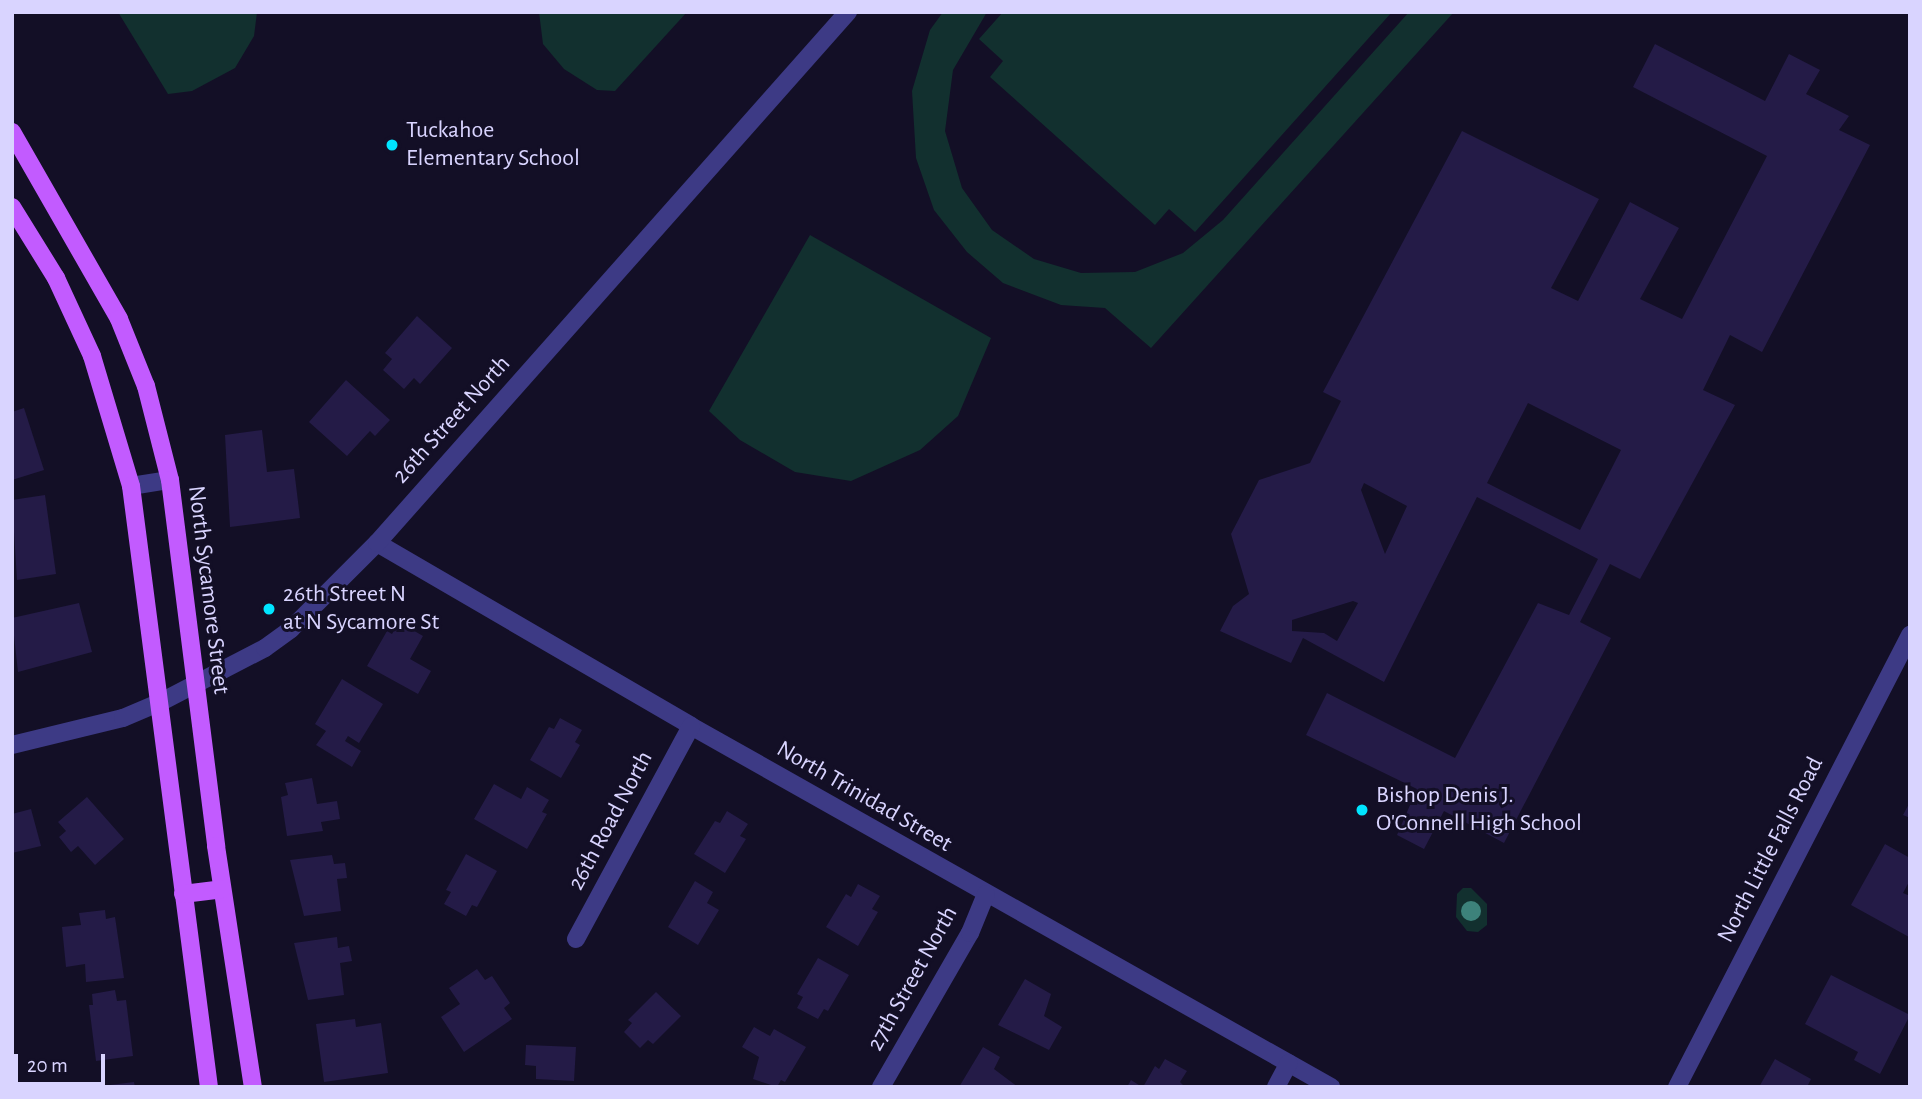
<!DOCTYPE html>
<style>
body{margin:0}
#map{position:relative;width:1922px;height:1099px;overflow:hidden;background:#130f26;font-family:"Alegreya Sans",sans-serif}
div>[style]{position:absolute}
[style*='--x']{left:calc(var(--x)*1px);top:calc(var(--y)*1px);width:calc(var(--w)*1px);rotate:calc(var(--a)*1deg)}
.green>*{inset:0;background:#12302f}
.building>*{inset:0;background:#241b47}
.minor>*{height:18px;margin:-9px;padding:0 9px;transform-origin:9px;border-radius:9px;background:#3d3a85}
.major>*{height:18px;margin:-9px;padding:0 9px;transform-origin:9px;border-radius:9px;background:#c25bff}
.trees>*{width:20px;height:20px;margin:-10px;border-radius:50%;background:#3d827b}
.dots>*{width:19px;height:19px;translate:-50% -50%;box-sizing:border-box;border:4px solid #130f26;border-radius:50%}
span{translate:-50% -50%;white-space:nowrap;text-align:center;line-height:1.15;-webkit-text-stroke:6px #130f26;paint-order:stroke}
.poi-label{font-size:24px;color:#d9d4ff}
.left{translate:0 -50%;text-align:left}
.street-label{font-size:24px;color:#d9d4ff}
.frame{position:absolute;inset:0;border:14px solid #d9d4ff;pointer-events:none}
.scale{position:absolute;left:14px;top:1054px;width:91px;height:32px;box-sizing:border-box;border:4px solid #d9d4ff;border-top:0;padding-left:9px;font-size:21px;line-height:24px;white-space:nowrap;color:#d9d4ff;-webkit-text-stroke:5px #130f26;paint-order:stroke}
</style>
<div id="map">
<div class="green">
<div style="clip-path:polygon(118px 12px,257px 12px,254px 36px,235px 68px,192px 91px,168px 94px)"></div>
<div style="clip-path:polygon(539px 12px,687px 12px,615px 91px,597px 90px,564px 69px,543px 44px)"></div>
<div style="clip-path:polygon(943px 12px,987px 12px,953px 70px,945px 131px,962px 188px,992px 230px,1034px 259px,1081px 273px,1135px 272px,1183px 253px,1223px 220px,1409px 12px,1454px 12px,1151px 348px,1105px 308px,1061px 305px,1003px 283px,967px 252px,934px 210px,916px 158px,912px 91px,930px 30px)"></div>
<div style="clip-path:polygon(1003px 12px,1392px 12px,1195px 232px,1169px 209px,1155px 225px,990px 77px,1003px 61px,979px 39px)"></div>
<div style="clip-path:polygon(810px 235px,991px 338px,958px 416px,920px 450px,851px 481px,795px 472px,740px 440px,709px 411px)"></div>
<div style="clip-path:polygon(1463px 888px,1471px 888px,1487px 904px,1487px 925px,1478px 932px,1467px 931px,1456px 917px,1457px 894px)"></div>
</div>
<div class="building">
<div style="clip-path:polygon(evenodd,1655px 44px,1765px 101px,1789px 54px,1820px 70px,1806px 94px,1849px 116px,1839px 130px,1870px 145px,1762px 352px,1730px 335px,1703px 390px,1735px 405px,1640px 579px,1610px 564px,1580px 622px,1611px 638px,1504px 843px,1444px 811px,1424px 849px,1397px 835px,1417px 789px,1306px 735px,1327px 693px,1455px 758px,1538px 603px,1569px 615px,1598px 559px,1477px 497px,1384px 682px,1303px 638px,1291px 663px,1220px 631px,1233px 606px,1249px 594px,1231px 534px,1259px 480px,1310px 463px,1341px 401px,1323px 392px,1462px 131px,1599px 199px,1551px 288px,1578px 301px,1630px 202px,1679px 228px,1640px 299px,1682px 319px,1767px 156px,1633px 87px,1655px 44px,1528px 403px,1621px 450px,1580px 530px,1487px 483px,1528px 403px,1655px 44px,1364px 483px,1407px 506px,1385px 554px,1361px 490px,1364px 483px,1655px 44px,1353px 601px,1358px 603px,1337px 641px,1324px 633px,1292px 631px,1292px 620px,1353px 601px)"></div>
<div style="clip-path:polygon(417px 316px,452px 348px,420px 384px,414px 378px,404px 389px,383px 370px,392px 359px,385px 353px)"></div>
<div style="clip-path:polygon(346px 380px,390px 420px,375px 436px,370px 431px,347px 456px,309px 422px)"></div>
<div style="clip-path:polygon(24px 408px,44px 470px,12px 480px,12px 412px)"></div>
<div style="clip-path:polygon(262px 430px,267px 472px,294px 469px,300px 518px,230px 527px,225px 435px)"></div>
<div style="clip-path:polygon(45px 495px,56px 574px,17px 580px,12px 500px)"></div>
<div style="clip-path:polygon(79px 603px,92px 652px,18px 672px,12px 618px)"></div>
<div style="clip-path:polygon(399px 622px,423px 636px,410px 659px,431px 671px,418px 694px,367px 666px,387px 631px,392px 634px)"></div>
<div style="clip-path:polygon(342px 679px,383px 704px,359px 743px,348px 736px,345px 741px,361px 751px,352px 767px,316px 745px,326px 731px,315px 724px)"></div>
<div style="clip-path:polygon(560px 718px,582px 730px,575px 742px,580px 745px,561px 778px,530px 760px,549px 727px,554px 729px)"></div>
<div style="clip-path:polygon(312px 778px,317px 804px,337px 801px,340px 819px,321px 822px,323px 831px,287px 836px,281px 797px,288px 795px,285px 783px)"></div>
<div style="clip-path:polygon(494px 784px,521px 799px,527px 787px,549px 800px,542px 812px,547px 814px,527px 849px,474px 819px)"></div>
<div style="clip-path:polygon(87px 797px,124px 839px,95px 865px,78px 846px,71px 852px,59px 837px,66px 831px,58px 822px)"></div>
<div style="clip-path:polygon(1910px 802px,1910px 818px,1903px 815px)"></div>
<div style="clip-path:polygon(31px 809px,41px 846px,12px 853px,12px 814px)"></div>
<div style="clip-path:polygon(727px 811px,748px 824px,740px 836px,746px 839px,725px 873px,694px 854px,715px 821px,720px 823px)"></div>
<div style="clip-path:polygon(1885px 844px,1910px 858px,1910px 880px,1903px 893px,1910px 896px,1909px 937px,1851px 905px)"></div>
<div style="clip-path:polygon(466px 854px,497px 871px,477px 907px,472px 905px,466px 916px,444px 904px,451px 892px,446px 890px)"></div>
<div style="clip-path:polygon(332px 855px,334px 864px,345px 863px,347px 878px,337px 879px,341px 911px,304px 916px,290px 860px)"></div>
<div style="clip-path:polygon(695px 881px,713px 892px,707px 903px,719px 910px,698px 945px,668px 927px)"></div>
<div style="clip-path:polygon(858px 884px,880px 896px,872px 909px,878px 912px,858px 946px,826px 927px,846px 894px,851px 897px)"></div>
<div style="clip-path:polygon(105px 910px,106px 919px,115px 917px,124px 978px,86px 982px,85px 964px,66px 967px,62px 927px,81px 925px,79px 913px)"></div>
<div style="clip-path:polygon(337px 937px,338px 948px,349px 946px,352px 961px,340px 963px,344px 995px,308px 1000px,294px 943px)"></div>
<div style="clip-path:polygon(818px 958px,849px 975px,828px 1011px,824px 1009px,818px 1019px,797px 1008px,803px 997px,797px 994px)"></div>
<div style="clip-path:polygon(477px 969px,485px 980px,492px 976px,510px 1003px,504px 1008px,512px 1019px,464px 1052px,441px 1017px,460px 1004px,449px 988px)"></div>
<div style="clip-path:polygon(1831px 975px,1910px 1015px,1880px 1074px,1854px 1060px,1858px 1052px,1805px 1024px)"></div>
<div style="clip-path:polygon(1025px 979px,1051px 994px,1044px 1016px,1062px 1027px,1049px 1050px,998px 1025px)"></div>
<div style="clip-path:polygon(115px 990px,117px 1001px,126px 1000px,133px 1056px,96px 1061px,89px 1005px,93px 1005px,92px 994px)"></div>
<div style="clip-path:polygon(656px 992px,681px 1016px,653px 1044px,648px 1040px,640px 1048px,624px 1032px,632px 1023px,628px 1020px)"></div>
<div style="clip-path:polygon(355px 1019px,356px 1027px,381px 1023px,388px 1073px,324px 1082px,316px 1024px)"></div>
<div style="clip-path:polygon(754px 1027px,770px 1036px,774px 1029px,806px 1047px,785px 1082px,781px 1080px,777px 1087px,753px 1079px,759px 1057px,742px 1047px)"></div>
<div style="clip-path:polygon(526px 1045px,576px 1047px,574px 1081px,536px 1079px,536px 1066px,525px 1065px)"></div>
<div style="clip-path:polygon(983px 1047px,1000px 1057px,994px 1069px,1018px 1087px,959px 1087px)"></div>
<div style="clip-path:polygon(1165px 1059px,1187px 1071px,1180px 1082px,1185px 1087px,1143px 1087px,1155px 1066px,1159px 1069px)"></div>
<div style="clip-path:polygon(1775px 1059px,1811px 1079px,1807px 1087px,1759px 1087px)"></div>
<div style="clip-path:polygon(1131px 1080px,1142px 1087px,1127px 1087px)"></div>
<div style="clip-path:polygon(134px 1082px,135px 1087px,110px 1087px,110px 1085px)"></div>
</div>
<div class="minor">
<div style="--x:131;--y:486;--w:39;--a:-9"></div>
<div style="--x:377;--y:543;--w:363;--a:30.2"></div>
<div style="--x:691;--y:726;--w:735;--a:29.43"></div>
<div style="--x:12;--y:745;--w:114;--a:-13.7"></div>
<div style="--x:123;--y:718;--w:39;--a:-23"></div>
<div style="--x:159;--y:703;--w:119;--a:-27.4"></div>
<div style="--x:265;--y:648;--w:32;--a:-36"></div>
<div style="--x:291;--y:629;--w:122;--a:-45"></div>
<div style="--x:377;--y:543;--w:710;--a:-48.43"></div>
<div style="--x:576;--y:939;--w:242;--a:-61.6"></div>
<div style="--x:881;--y:1087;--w:178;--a:-60"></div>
<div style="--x:970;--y:933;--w:42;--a:-67.7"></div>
<div style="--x:1276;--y:1087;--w:27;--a:-62"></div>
<div style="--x:1677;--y:1087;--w:509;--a:-62.73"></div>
</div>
<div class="major">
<div style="--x:12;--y:132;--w:215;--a:60.2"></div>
<div style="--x:119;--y:319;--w:72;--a:68.1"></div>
<div style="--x:146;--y:386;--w:97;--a:75.7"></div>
<div style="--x:170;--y:480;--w:369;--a:82.8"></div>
<div style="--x:216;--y:846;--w:244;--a:81.3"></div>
<div style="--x:12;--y:207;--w:84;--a:58.2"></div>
<div style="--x:56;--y:278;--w:86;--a:65.2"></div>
<div style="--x:92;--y:356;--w:136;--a:73.3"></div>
<div style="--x:131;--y:486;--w:606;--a:82.61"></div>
<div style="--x:183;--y:894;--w:39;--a:-7"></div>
</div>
<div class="trees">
<div style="left:1471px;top:911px"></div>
</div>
<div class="dots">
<div style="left:392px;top:145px;background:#00e5ff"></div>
<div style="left:269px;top:609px;background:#00e5ff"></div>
<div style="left:1362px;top:810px;background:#00e5ff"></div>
</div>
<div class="poi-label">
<span class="left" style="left:406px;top:145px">Tuckahoe<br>Elementary School</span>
<span class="left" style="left:283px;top:609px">26th Street N<br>at N Sycamore St</span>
<span class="left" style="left:1376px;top:810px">Bishop Denis J.<br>O'Connell High School</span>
</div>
<div class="street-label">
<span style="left:452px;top:420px;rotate:-48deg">26th Street North</span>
<span style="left:208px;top:590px;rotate:83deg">North Sycamore Street</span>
<span style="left:864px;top:797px;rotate:30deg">North Trinidad Street</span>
<span style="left:611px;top:821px;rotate:-62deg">26th Road North</span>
<span style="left:1771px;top:850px;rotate:-63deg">North Little Falls Road</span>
<span style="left:913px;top:979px;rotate:-61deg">27th Street North</span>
</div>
<div class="frame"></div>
<div class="scale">20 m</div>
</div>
